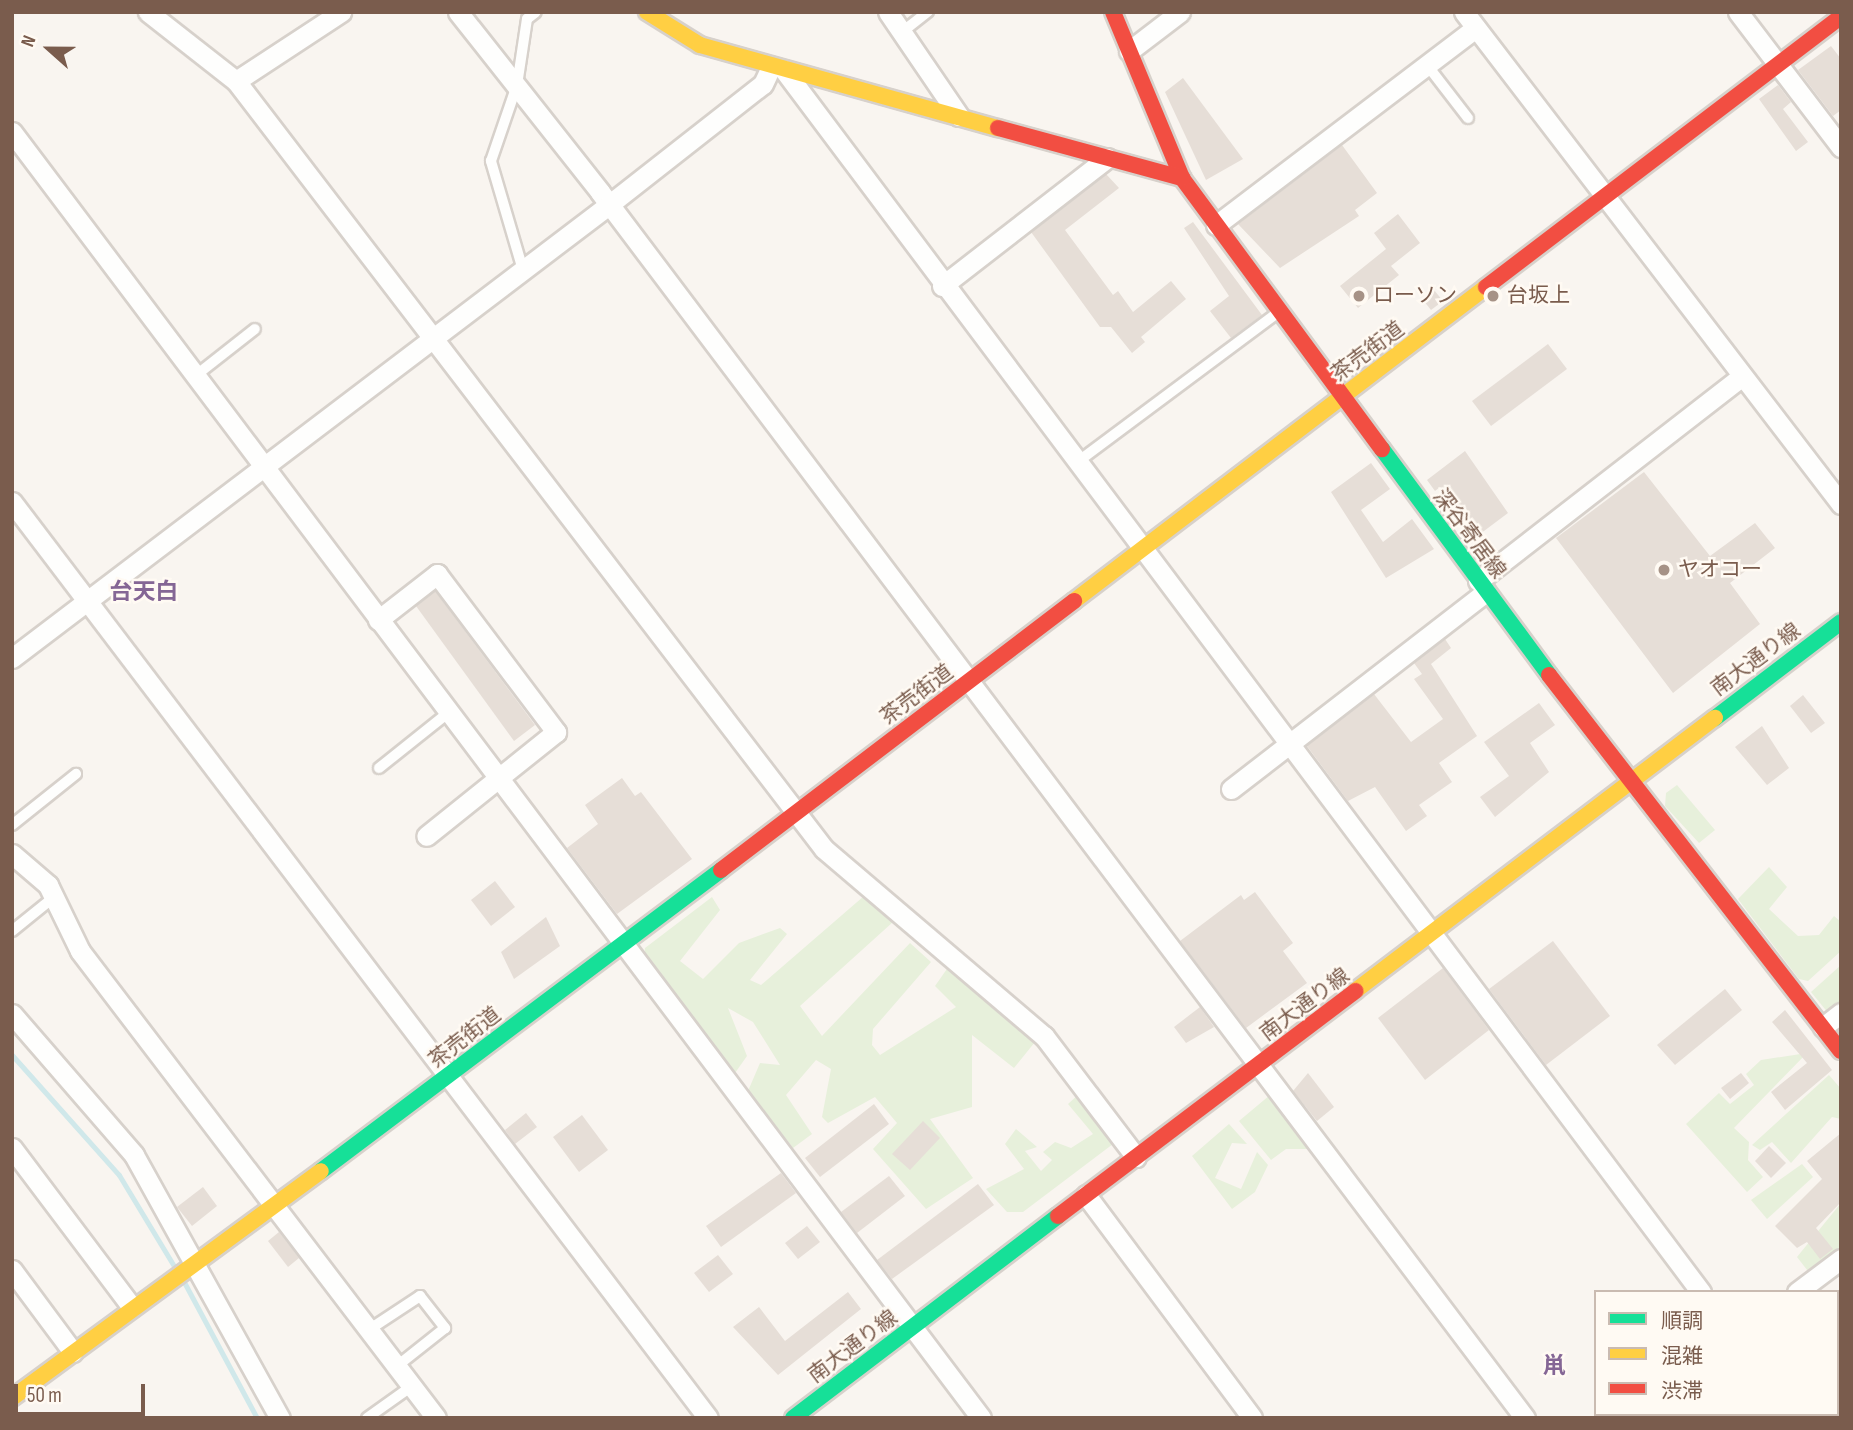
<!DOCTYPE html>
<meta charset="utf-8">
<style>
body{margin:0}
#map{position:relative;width:1853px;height:1430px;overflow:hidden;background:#f9f5f0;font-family:"Sofia Sans Condensed","Noto Sans JP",sans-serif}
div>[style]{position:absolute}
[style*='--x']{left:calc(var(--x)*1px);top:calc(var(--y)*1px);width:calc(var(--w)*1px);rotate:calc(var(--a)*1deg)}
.green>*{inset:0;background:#e7f0db}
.stream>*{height:5px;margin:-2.5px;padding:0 2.5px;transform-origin:2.5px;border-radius:2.5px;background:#d0e8ea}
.building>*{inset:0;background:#e6ded7}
.roads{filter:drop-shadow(2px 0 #d7d1cb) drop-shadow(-2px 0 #d7d1cb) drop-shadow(0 2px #d7d1cb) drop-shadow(0 -2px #d7d1cb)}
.lane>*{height:10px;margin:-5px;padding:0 5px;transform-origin:5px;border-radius:5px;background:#fefefd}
.street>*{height:19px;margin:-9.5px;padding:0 9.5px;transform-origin:9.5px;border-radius:9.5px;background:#fefefd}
.fast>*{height:16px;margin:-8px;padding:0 8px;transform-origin:8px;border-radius:8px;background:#16e098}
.slow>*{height:16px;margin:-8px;padding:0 8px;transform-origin:8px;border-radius:8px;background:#ffcf43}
.jam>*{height:16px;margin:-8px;padding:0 8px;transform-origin:8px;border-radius:8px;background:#f24e42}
.dots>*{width:19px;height:19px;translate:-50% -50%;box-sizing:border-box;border:4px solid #fffaf3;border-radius:50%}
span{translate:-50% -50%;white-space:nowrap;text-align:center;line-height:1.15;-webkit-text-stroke:5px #fffaf3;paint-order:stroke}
.poi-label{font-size:21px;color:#7a5c4d}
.left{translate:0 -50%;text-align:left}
.street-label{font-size:21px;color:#7a5c4d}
.neighbourhood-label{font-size:23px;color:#846695;font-weight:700}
.frame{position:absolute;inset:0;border:14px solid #7a5c4d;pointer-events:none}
.legend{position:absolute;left:1594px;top:1290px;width:245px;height:126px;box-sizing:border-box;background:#fffaf3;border:2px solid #cabbb1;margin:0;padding:9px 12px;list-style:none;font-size:21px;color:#7a5c4d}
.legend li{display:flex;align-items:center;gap:14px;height:35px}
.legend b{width:35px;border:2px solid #cabbb1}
.north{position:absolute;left:14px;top:14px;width:70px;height:70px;-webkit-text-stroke:5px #fffaf3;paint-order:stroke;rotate:291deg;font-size:19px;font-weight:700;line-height:28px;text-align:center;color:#7a5c4d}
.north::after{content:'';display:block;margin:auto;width:24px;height:32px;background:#7a5c4d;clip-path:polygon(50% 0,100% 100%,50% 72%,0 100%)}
.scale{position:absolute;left:14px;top:1384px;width:131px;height:32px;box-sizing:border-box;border:4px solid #7a5c4d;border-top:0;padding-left:9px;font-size:21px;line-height:24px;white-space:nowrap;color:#7a5c4d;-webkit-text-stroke:5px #fffaf3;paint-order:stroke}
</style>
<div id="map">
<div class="green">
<div style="clip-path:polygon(1677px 785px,1715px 830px,1699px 843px,1665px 806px,1666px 793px)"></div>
<div style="clip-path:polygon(1769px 867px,1787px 887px,1769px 909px,1798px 936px,1819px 935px,1834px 916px,1841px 922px,1841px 951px,1808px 981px,1799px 979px,1738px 899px)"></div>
<div style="clip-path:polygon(864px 896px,893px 922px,800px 1006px,822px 1036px,910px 943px,931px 962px,873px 1029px,872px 1045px,880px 1055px,956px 1007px,935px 986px,949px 966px,1035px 1042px,1014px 1068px,972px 1035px,972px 1107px,930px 1119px,973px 1178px,926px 1209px,873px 1149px,897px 1123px,875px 1097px,828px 1123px,822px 1117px,831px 1069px,816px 1060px,786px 1095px,812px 1134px,793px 1148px,748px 1091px,760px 1063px,780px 1065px,753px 1022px,728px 1008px,747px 1056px,735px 1073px,644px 957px,645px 948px,712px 897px,720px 910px,680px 961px,703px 979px,739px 943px,780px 928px,787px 934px,750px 980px,761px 985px)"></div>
<div style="clip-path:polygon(1841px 965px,1841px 1004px,1829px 1014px,1811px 992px)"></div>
<div style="clip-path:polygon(1807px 1053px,1734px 1128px,1749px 1142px,1748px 1160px,1763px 1177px,1747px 1192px,1686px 1124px,1719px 1093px,1730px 1104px,1754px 1085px,1746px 1074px,1761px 1060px)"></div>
<div style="clip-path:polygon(1829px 1075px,1841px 1089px,1841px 1119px,1832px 1117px,1791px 1163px,1772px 1142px,1760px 1150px,1752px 1145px)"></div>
<div style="clip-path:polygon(1079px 1094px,1113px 1144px,1023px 1212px,1007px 1212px,986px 1189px,1024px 1169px,1005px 1144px,1016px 1129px,1037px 1147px,1025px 1151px,1041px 1171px,1052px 1160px,1043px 1152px,1055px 1142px,1071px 1148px,1093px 1134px,1068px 1104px)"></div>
<div style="clip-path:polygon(1270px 1095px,1310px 1149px,1286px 1149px,1271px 1160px,1239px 1121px)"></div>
<div style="clip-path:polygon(1229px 1124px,1247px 1144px,1232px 1143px,1215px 1178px,1241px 1189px,1257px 1152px,1268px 1165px,1255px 1192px,1232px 1209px,1192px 1156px)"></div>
<div style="clip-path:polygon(1802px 1164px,1813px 1177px,1767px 1219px,1751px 1200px)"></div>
<div style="clip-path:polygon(1841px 1203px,1841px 1253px,1811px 1275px,1797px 1257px)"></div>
</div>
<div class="stream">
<div style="--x:12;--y:1055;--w:161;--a:48.3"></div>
<div style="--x:119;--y:1175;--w:109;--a:58.9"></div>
<div style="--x:184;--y:1282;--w:154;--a:61.8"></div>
</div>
<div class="building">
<div style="clip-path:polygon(1831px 46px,1841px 59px,1841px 110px,1833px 116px,1798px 70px)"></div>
<div style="clip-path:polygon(1183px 78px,1243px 159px,1206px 180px,1165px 92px)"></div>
<div style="clip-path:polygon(1778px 85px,1791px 102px,1783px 109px,1808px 142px,1796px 151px,1759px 99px)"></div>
<div style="clip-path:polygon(1342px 145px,1377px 193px,1355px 210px,1359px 216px,1280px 268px,1238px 224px)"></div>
<div style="clip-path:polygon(1106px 174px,1119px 188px,1065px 230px,1113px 295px,1118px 291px,1133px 312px,1171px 281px,1186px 299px,1141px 337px,1145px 342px,1132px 353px,1111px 327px,1100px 327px,1031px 232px)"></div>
<div style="clip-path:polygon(1398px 214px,1420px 243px,1391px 266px,1399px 275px,1358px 308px,1340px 286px,1386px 249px,1374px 233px)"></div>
<div style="clip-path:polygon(1193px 222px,1262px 315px,1231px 338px,1210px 311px,1229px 296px,1184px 228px)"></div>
<div style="clip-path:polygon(1434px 290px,1443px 301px,1431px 310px,1423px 300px)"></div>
<div style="clip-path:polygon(1548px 344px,1567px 369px,1491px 426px,1472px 401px)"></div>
<div style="clip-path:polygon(1465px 451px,1508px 513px,1476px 537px,1440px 487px,1435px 491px,1427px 480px)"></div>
<div style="clip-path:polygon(1371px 463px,1390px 489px,1361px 510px,1383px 542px,1412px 519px,1434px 549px,1386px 578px,1331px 492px)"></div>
<div style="clip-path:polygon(1644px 472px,1710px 556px,1755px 523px,1775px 548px,1730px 583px,1760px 624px,1673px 693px,1556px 538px)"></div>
<div style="clip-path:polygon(435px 591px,535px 725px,514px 741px,416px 606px)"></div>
<div style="clip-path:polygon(1445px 639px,1451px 648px,1431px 664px,1477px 736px,1439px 763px,1452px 782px,1419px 805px,1427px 816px,1406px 831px,1375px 787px,1348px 801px,1307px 746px,1374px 694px,1411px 742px,1443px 719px,1414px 679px,1422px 674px,1414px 663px)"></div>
<div style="clip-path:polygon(1803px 695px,1825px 723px,1811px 733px,1790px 706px)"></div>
<div style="clip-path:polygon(1539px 703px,1555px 725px,1530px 743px,1549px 772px,1495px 817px,1480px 797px,1509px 776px,1484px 742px)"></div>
<div style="clip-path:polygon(1762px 726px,1789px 768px,1767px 785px,1735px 747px)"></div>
<div style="clip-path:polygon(622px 778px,635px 796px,641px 792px,692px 859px,617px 914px,567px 848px,598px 824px,585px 805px)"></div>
<div style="clip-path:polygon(495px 881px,515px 907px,491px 926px,471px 900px)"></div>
<div style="clip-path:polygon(1255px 892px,1293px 943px,1283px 951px,1307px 983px,1246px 1028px,1180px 941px,1241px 895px,1244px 900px)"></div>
<div style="clip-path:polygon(546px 917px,560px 946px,514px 979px,501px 952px)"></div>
<div style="clip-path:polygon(1553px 941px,1610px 1016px,1546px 1065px,1489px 989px)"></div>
<div style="clip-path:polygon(1443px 968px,1489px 1030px,1425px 1080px,1378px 1018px)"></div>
<div style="clip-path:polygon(1725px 989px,1742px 1010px,1675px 1065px,1657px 1045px)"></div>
<div style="clip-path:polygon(1200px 1007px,1214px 1027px,1186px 1043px,1174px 1027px)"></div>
<div style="clip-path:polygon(1785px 1010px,1832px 1070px,1785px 1110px,1771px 1092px,1807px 1063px,1772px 1022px)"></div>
<div style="clip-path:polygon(1308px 1073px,1334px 1107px,1317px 1121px,1293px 1091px)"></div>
<div style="clip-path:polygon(1741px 1073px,1749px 1083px,1730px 1099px,1721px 1088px)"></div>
<div style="clip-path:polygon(874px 1104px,889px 1124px,820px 1177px,805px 1158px)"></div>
<div style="clip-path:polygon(526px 1113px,537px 1127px,515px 1144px,505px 1130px)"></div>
<div style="clip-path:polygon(582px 1115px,608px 1150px,579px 1172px,553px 1137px)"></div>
<div style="clip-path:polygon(923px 1121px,940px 1138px,910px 1170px,892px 1154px)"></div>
<div style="clip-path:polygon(1841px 1133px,1841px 1202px,1816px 1228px,1833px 1249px,1820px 1259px,1807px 1242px,1797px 1248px,1775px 1226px,1822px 1179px,1807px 1161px)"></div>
<div style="clip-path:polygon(1769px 1146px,1786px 1163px,1771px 1178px,1755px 1161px)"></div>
<div style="clip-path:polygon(781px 1173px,796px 1193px,721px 1247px,706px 1226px)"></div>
<div style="clip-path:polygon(889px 1176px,905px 1196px,857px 1233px,841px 1212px)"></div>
<div style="clip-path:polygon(978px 1184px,994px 1205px,892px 1279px,877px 1260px)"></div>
<div style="clip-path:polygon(203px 1187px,217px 1206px,192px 1226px,177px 1207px)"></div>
<div style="clip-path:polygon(807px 1226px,820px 1242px,798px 1259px,785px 1243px)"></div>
<div style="clip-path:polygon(279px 1232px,299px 1258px,288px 1267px,268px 1241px)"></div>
<div style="clip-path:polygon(718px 1255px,733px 1274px,709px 1292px,694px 1273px)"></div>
<div style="clip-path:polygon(848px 1292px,861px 1309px,778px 1375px,733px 1327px,759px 1307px,785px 1341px)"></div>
</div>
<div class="roads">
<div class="lane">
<div style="--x:902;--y:32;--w:33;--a:-38"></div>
<div style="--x:1427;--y:65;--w:67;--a:52.3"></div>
<div style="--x:523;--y:270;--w:114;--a:-106.4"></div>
<div style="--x:491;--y:161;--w:80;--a:-71.1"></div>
<div style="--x:517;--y:85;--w:67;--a:-81.4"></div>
<div style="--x:527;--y:19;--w:11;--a:-38"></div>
<div style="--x:195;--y:376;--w:76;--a:-38.1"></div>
<div style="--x:1076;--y:463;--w:251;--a:-36.7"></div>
<div style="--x:379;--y:768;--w:88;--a:-38.6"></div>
<div style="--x:12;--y:825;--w:82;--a:-38.6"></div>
<div style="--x:12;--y:931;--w:54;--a:-39"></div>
<div style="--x:370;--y:1329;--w:60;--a:-33.4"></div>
<div style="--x:420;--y:1296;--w:41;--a:52"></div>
<div style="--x:445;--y:1328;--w:61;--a:141.6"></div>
<div style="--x:367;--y:1418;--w:55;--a:-35.4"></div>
</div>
<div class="street">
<div style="--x:148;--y:12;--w:112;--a:38.1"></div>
<div style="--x:236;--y:81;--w:967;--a:52.56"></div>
<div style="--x:824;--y:849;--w:289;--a:40.4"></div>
<div style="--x:1044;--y:1036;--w:152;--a:52.8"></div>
<div style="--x:458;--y:12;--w:229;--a:51.7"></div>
<div style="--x:600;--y:192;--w:1536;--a:52.97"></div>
<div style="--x:888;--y:12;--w:126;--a:55.7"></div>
<div style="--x:1464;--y:12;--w:620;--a:52.54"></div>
<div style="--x:1738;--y:12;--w:170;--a:52.7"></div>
<div style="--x:1129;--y:51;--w:64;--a:-37.4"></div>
<div style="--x:784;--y:70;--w:1528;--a:53.12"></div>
<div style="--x:236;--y:81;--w:126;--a:-33.3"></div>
<div style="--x:12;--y:132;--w:1610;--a:53"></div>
<div style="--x:1216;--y:225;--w:326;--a:-37.2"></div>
<div style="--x:942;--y:286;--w:209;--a:-37.8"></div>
<div style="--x:12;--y:502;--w:1150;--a:52.77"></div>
<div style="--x:1478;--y:581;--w:334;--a:-37.8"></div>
<div style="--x:378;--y:620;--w:75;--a:-37.9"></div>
<div style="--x:437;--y:574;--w:198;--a:53"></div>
<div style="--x:556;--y:732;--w:166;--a:141.3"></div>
<div style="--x:12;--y:658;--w:746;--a:-37.21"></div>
<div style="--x:606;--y:207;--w:199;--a:-38.1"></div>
<div style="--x:763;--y:84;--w:19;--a:-65"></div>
<div style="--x:1231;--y:789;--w:322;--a:-37.7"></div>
<div style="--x:12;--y:854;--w:48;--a:40.7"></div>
<div style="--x:48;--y:885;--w:73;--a:64.1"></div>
<div style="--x:80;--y:951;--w:587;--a:52.68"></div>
<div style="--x:12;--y:1014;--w:186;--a:49.1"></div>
<div style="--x:134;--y:1155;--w:301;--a:61"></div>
<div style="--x:1823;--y:1027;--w:23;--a:-38"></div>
<div style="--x:12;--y:1148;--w:199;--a:53"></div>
<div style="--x:1086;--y:1195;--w:278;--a:53.3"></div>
<div style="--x:12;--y:1270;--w:102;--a:53.4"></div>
<div style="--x:1797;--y:1292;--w:55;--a:-36.9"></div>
<div style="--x:1794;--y:1414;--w:5;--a:53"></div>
<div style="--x:1635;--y:1418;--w:6;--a:-45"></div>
</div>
<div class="fast">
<div style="--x:1382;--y:449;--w:281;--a:53.5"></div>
<div style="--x:1715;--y:718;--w:158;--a:-37.3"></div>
<div style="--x:321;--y:1171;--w:501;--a:-36.96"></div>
<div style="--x:793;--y:1418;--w:333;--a:-37.3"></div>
</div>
<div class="slow">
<div style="--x:647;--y:12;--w:62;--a:31.9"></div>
<div style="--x:700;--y:45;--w:309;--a:15.6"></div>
<div style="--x:1074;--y:601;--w:518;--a:-37.31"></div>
<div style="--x:1355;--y:991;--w:452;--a:-37.2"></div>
<div style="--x:12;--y:1398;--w:383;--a:-36.3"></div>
</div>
<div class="jam">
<div style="--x:1113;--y:12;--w:180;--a:67.4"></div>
<div style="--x:1182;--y:178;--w:337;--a:53.6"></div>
<div style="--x:998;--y:128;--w:191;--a:15.2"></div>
<div style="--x:1486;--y:287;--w:446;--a:-37.3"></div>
<div style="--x:1549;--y:675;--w:476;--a:52.2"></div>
<div style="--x:721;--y:870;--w:444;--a:-37.3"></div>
<div style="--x:1058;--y:1216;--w:373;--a:-37.1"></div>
</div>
</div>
<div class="dots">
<div style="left:1359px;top:296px;background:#a69286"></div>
<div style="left:1493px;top:296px;background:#a69286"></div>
<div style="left:1664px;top:570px;background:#a69286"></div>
</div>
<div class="poi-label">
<span class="left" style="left:1373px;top:296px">ローソン</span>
<span class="left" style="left:1507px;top:296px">台坂上</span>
<span class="left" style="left:1678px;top:570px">ヤオコー</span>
</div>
<div class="street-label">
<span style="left:1368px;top:352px;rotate:-37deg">茶売街道</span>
<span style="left:1469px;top:534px;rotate:53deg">深谷寄居線</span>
<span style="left:1756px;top:660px;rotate:-37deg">南大通り線</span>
<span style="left:917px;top:695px;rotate:-37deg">茶売街道</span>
<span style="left:1305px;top:1005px;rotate:-37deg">南大通り線</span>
<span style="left:465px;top:1038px;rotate:-38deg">茶売街道</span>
<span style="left:853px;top:1347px;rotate:-37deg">南大通り線</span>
</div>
<div class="neighbourhood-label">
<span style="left:144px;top:592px">台天白</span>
<span style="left:1554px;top:1366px">鼡</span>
</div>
<div class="frame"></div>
<ul class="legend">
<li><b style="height:9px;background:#16e098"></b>順調</li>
<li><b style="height:9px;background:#ffcf43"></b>混雑</li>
<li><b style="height:9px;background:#f24e42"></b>渋滞</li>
</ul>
<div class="north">N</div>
<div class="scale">50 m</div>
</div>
